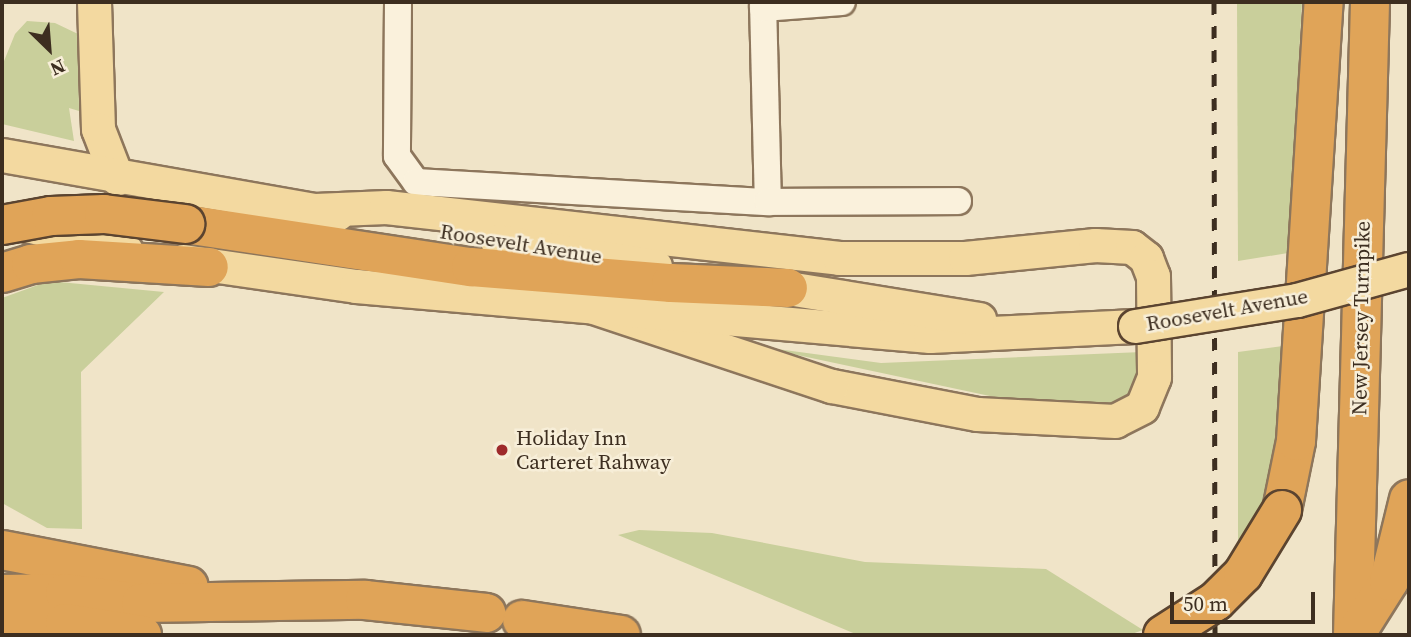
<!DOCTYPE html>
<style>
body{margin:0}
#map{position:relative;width:1411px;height:637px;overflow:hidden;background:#f0e4c8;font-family:"Source Serif 4",serif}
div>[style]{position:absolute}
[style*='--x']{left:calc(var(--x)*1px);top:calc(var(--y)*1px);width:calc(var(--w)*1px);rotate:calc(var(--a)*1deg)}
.green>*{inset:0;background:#c9cf9b}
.roads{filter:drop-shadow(2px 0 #8d765c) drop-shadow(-2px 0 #8d765c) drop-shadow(0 2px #8d765c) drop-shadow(0 -2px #8d765c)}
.minor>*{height:26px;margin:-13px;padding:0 13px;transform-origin:13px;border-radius:13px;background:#faf1dc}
.major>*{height:33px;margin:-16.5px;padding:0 16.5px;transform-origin:16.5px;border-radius:16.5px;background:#f3d9a0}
.highway>*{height:38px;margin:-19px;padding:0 19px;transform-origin:19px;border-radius:19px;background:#e0a458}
.rail>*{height:5px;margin-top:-2.5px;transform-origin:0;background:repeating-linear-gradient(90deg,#3d2e20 0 12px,transparent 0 24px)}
.bridges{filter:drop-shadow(2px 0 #5b4430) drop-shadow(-2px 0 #5b4430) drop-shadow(0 2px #5b4430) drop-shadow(0 -2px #5b4430)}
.major-bridge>*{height:33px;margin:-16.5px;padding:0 16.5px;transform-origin:16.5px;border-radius:16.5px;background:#f3d9a0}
.highway-bridge>*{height:38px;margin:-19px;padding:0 19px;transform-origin:19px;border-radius:19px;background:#e0a458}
.dots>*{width:19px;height:19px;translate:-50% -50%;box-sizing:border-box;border:4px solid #f7eed8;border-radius:50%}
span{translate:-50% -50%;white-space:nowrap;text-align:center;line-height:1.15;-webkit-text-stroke:5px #f7eed8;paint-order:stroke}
.street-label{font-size:21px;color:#3d2e20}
.poi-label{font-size:21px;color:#3d2e20}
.left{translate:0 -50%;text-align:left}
.frame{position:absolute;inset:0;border:4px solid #3d2e20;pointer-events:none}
.north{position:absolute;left:14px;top:14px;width:70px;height:70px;-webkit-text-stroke:5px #f7eed8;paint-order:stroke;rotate:155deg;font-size:19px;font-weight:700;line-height:28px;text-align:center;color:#3d2e20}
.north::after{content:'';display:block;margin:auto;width:24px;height:32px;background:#3d2e20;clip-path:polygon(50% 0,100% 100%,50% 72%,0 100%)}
.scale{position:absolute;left:1170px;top:592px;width:145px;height:32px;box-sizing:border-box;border:4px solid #3d2e20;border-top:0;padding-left:9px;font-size:21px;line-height:24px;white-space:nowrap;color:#3d2e20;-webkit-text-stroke:5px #f7eed8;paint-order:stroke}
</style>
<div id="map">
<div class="green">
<div style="clip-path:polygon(1237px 2px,1302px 2px,1288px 253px,1238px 261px)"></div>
<div style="clip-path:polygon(27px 21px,55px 23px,78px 34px,79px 111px,69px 108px,74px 141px,2px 124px,2px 66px,15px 34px)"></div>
<div style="clip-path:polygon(49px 281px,164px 292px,81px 372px,82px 529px,47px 528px,2px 503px,2px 298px)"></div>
<div style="clip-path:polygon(755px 346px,881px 363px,1142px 352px,1140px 373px,1128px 395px,1106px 408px,1069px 413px)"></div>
<div style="clip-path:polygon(1283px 346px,1277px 446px,1267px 504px,1238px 555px,1238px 352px)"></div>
<div style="clip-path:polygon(639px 530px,712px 533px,865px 562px,1046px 569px,1143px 630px,1129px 635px,858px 635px,618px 535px)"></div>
</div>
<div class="roads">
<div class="minor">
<div style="--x:398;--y:2;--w:154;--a:90.4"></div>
<div style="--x:397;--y:156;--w:32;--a:54"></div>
<div style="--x:416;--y:182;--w:353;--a:3.3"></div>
<div style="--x:763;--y:2;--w:200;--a:88.6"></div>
<div style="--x:768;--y:202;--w:190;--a:-0.3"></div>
<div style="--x:763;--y:8;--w:79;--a:-4.3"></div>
</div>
<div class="major">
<div style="--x:94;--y:2;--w:127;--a:88.2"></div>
<div style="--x:98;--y:129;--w:53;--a:68.8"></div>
<div style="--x:2;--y:155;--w:340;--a:10"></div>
<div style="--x:315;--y:210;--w:71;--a:-2.4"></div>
<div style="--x:386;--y:207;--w:456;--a:6.4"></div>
<div style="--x:839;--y:258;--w:126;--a:0"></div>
<div style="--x:965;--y:258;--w:131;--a:-5.7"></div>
<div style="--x:1095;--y:245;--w:37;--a:3"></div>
<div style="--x:1132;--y:247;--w:18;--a:38"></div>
<div style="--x:1146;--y:258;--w:19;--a:69"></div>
<div style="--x:1153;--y:276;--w:101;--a:89.4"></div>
<div style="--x:1154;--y:377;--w:32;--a:112"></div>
<div style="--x:1142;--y:407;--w:30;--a:153"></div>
<div style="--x:1115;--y:421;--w:138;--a:-177.1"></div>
<div style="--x:977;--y:414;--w:149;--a:-169.1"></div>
<div style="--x:831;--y:386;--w:251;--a:-161.6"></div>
<div style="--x:19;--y:223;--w:110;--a:14.2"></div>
<div style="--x:497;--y:241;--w:160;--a:9"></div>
<div style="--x:183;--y:261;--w:175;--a:8.2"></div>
<div style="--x:356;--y:286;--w:576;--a:4.98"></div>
<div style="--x:930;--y:336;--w:205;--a:-2.8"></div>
<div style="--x:763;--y:284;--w:219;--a:9.2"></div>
</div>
<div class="highway">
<div style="--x:185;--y:224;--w:289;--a:8.6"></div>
<div style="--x:471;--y:267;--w:201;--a:4.6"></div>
<div style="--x:671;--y:283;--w:117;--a:2.4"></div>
<div style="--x:2;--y:273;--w:30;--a:-17"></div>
<div style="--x:31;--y:264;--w:48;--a:-5.9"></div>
<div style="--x:79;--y:259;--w:130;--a:3.5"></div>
<div style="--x:1282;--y:510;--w:70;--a:-78.5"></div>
<div style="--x:1296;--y:441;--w:440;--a:-86.4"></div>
<div style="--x:2;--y:550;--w:190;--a:10.9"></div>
<div style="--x:2;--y:594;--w:63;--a:-0.9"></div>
<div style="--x:65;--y:593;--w:77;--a:7.5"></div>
<div style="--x:141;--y:603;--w:224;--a:-0.8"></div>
<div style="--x:365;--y:600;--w:122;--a:6.1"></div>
<div style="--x:522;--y:620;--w:100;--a:8.6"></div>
<div style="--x:2;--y:623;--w:63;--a:0"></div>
<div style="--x:65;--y:623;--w:78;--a:8.9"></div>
<div style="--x:1353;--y:635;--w:633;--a:-88.46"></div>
<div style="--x:1355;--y:635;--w:64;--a:-57.8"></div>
<div style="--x:1389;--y:581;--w:84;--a:-76.3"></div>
</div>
</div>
<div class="rail">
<div style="--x:1214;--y:2;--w:633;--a:89.91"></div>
</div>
<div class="bridges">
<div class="major-bridge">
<div style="--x:1135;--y:326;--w:164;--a:-9.1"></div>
<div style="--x:1297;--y:300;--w:116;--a:-15.5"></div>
</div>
<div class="highway-bridge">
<div style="--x:2;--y:225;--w:50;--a:-10.4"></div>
<div style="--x:51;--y:216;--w:53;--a:-2.2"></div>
<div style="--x:104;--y:214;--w:82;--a:7"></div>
<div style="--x:1163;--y:635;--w:63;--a:-32.7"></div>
<div style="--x:1216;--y:601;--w:38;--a:-45"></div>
<div style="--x:1243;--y:574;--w:75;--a:-58.6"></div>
</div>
</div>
<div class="dots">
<div style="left:502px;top:450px;background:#9e2a2b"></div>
</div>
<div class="street-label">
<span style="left:521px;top:244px;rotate:9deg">Roosevelt Avenue</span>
<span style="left:1227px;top:310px;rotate:-10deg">Roosevelt Avenue</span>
<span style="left:1361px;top:318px;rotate:-89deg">New Jersey Turnpike</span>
</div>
<div class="poi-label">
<span class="left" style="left:516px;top:450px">Holiday Inn<br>Carteret Rahway</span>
</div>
<div class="frame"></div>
<div class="north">N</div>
<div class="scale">50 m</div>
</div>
